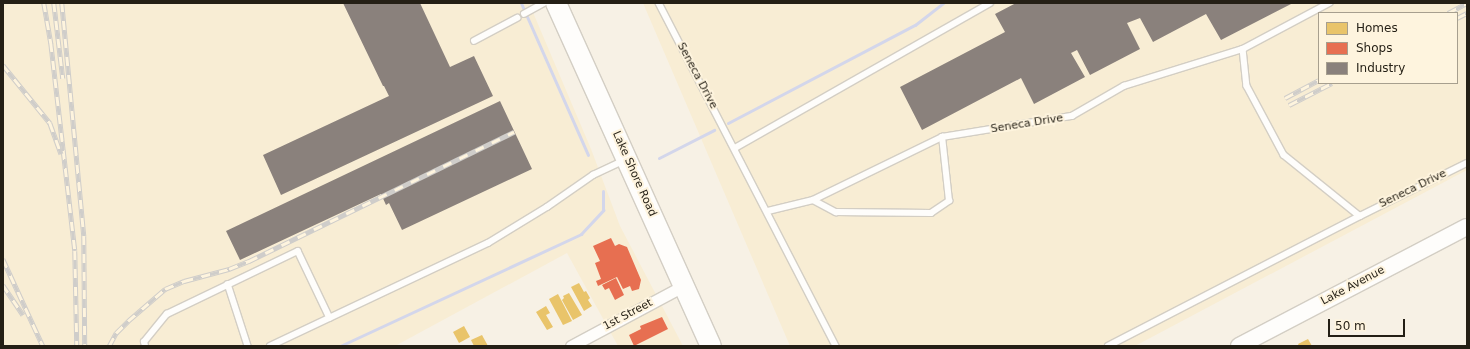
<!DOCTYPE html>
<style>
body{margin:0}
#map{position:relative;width:1470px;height:349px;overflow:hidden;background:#f7f1e5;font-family:"DejaVu Sans",sans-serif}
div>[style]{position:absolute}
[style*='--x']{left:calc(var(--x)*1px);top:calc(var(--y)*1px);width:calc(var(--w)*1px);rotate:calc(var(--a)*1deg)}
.built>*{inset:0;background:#f8edd4}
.homes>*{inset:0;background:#e9c46a}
.shops>*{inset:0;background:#e76f51}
.industry>*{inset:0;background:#8a817c}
.stream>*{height:3px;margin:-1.5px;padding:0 1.5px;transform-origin:1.5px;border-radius:1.5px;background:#d3d6eb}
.roads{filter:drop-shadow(1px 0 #d3cec4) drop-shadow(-1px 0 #d3cec4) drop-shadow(0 1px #d3cec4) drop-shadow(0 -1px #d3cec4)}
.lane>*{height:5.5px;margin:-2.75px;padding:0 2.75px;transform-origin:2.75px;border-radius:2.75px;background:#fefdfb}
.street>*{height:11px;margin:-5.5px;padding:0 5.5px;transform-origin:5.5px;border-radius:5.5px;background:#fefdfb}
.secondary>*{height:16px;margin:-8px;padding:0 8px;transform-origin:8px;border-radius:8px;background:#fefdfb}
.highway>*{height:20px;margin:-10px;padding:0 10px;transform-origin:10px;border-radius:10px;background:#fefdfb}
.rail>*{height:4.5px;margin-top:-2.25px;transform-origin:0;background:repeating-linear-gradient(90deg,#fef4de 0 9px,#cfcdca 0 18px);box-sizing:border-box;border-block:1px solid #cfcdca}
span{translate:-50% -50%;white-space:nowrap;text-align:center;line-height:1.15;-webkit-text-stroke:4px #fef4de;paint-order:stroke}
.street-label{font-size:11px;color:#241f15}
.frame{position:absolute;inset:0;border:4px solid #241f15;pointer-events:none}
.legend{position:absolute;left:1318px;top:12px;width:140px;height:72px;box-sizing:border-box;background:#fef4de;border:1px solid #a79f8e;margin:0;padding:5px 7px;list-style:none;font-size:12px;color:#241f15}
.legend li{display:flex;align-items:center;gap:8px;height:20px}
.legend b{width:20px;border:1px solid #a79f8e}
.scale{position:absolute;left:1328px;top:319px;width:77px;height:18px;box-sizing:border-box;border:2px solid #241f15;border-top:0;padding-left:5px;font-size:12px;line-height:14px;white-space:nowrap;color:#241f15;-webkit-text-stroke:3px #fef4de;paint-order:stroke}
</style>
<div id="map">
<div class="built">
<div style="clip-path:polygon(3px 3px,529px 3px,591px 149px,620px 226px,683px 346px,618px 346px,567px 253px,395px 346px,3px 346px)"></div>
<div style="clip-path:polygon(evenodd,643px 3px,1467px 3px,1467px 170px,1135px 346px,790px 346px,643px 3px,1319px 13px,1457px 13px,1457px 83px,1319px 83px,1319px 13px)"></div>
</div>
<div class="homes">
<div style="clip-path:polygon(579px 283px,584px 292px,586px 291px,590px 298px,588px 300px,592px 306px,584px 311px,571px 287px)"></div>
<div style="clip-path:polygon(569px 293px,582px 315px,573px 320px,562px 300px,564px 298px,563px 296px)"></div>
<div style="clip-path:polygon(558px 294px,572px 321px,563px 325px,549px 299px)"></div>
<div style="clip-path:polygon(546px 306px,550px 313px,546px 315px,553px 327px,547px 330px,536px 312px)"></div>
<div style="clip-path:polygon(464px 326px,470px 337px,459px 343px,453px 332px)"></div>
<div style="clip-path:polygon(482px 335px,488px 346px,474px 346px,471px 340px)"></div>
<div style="clip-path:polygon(1308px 339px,1312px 346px,1299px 346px,1298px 344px)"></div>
</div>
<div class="shops">
<div style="clip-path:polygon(611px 238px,615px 246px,619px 244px,627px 247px,641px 280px,639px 289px,632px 291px,630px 286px,623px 289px,617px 277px,598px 286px,596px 281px,601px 279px,595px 263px,600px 261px,593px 246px)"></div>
<div style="clip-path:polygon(616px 278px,624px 295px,615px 300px,609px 288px,605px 290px,602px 285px)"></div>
<div style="clip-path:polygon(662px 317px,668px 329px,634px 346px,629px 335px,641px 329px,640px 326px)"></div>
</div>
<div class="industry">
<div style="clip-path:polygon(343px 3px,420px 3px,450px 67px,474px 56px,493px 96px,281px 195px,263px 155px,389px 96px,384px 86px,383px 86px)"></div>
<div style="clip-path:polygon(1016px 3px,1293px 3px,1221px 40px,1206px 14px,1153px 42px,1140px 18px,1127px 23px,1140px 49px,1090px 75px,1077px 50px,1071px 53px,1085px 77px,1034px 104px,1021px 78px,922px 130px,900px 87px,1005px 32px,995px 14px)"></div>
<div style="clip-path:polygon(500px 101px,532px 169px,402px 230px,389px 203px,386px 205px,381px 194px,240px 260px,226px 231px)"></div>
</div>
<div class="stream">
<div style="--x:521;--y:3;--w:166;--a:66.2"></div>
<div style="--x:728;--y:123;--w:211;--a:-27.7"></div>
<div style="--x:915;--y:25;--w:36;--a:-38"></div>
<div style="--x:659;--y:158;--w:62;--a:-27"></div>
<div style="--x:340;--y:346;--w:266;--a:-24.9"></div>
<div style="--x:581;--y:234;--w:33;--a:-47"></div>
<div style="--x:603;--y:210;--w:19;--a:-90"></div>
</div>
<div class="roads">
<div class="lane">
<div style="--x:659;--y:3;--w:386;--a:62.7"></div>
<div style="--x:524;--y:14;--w:23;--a:-29"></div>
<div style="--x:474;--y:41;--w:49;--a:-28.1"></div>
<div style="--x:1243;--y:49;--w:37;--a:84"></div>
<div style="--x:1247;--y:86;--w:78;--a:61.8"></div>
<div style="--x:1284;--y:155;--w:97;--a:38.8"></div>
<div style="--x:735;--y:148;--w:293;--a:-29.6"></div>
<div style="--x:813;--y:200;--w:26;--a:28"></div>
<div style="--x:836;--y:212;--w:95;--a:0.6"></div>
<div style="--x:931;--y:213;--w:22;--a:-34"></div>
<div style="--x:949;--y:201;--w:64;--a:-96.2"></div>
<div style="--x:768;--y:211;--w:46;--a:-13.7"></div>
<div style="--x:813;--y:200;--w:144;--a:-26"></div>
<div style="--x:942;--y:137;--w:132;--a:-9.2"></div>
<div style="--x:1072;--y:116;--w:60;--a:-30"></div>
<div style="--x:1124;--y:86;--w:125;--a:-17.3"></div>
<div style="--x:1243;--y:49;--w:98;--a:-28.1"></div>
<div style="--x:228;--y:284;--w:65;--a:72.1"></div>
<div style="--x:145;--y:346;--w:4;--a:-104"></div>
<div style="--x:144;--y:342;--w:36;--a:-51"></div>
<div style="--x:167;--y:314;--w:145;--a:-25.7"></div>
<div style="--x:298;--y:251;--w:74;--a:64.5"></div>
<div style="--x:270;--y:346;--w:241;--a:-25.3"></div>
<div style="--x:488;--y:243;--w:69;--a:-31.4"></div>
<div style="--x:547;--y:207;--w:56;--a:-34.8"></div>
<div style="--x:593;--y:175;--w:33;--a:-25"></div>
<div style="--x:1108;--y:346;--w:284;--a:-27.3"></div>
<div style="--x:1360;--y:216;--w:119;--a:-26.4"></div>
</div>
<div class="street">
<div style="--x:571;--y:346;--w:129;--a:-28.2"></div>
</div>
<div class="secondary">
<div style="--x:1239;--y:346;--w:257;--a:-27.6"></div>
</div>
<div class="highway">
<div style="--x:556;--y:3;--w:376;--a:65.7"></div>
</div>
</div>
<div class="rail">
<div style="--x:44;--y:3;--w:41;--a:80.1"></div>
<div style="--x:51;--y:43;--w:209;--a:83.4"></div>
<div style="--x:75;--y:251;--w:95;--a:88.8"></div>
<div style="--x:54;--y:3;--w:76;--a:83.2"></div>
<div style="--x:62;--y:3;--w:234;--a:84.6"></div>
<div style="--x:84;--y:236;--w:110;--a:89.5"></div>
<div style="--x:1448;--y:13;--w:21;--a:-28"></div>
<div style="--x:1457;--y:18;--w:11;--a:-27"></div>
<div style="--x:3;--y:65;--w:75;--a:51"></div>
<div style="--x:50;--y:123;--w:33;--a:70"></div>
<div style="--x:1285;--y:98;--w:38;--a:-28"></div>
<div style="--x:1289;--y:105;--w:48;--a:-27.1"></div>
<div style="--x:3;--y:259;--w:96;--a:65.3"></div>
<div style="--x:3;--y:285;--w:36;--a:56"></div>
<div style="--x:109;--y:346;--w:15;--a:-62"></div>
<div style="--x:116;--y:333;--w:17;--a:-45"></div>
<div style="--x:128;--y:321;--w:49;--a:-40.9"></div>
<div style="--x:165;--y:289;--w:21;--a:-23"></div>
<div style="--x:184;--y:281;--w:47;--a:-14.9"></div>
<div style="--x:229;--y:269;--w:22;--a:-22"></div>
<div style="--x:249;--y:261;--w:295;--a:-26"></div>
</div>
<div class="street-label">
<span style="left:697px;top:76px;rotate:62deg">Seneca Drive</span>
<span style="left:1027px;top:124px;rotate:-9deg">Seneca Drive</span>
<span style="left:634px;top:174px;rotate:66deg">Lake Shore Road</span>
<span style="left:1413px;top:189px;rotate:-26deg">Seneca Drive</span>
<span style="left:1353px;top:286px;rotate:-28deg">Lake Avenue</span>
<span style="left:628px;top:315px;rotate:-28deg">1st Street</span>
</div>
<div class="frame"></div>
<ul class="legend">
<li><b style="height:11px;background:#e9c46a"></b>Homes</li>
<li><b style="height:11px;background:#e76f51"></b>Shops</li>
<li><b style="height:11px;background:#8a817c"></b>Industry</li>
</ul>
<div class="scale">50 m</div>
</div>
